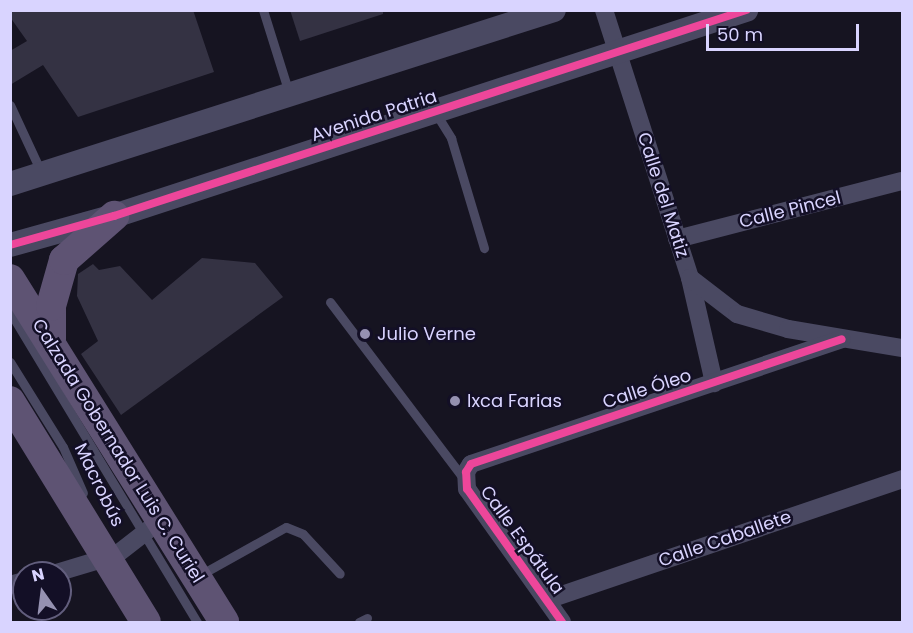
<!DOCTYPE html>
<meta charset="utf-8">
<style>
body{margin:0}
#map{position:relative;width:913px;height:633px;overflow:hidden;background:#161421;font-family:Poppins,sans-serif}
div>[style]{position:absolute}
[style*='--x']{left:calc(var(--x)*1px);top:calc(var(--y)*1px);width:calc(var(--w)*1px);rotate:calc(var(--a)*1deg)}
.building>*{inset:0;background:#343243}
.service>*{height:9px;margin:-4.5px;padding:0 4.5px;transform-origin:4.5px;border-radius:4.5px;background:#4a4962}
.minor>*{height:18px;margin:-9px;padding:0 9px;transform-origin:9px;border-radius:9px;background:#4a4962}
.tertiary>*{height:24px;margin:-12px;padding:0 12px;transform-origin:12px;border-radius:12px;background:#4a4962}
.primary>*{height:30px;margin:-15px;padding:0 15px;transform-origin:15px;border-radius:15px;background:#5e5373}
.cycleway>*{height:8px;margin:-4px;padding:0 4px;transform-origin:4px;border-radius:4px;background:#ed469a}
.dots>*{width:16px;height:16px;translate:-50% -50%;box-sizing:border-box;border:3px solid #130f26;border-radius:50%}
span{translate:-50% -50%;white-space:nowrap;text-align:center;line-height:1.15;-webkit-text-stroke:5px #130f26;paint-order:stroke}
.street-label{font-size:18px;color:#d9d4ff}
.poi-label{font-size:18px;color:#d9d4ff}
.left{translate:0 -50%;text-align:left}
.frame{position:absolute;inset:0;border:12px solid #d9d4ff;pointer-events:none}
.north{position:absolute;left:12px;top:561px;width:60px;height:60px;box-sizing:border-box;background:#130f26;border:2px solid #625e7d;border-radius:50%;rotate:346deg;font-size:16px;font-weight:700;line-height:24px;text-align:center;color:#d9d4ff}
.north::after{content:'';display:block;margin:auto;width:21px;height:27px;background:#9591b1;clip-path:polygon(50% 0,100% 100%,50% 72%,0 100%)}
.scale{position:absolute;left:706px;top:24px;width:153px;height:27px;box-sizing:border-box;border:3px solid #d9d4ff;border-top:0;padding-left:8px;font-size:18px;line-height:21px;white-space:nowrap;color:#d9d4ff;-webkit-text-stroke:4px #130f26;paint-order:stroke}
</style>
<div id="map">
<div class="building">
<div style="clip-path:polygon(10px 10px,193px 10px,214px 72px,78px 117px,43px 65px,10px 85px,10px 51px,27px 41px,10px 17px)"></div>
<div style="clip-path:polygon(290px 10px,383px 10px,383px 14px,300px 41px)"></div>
<div style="clip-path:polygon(202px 258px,255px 263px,283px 297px,121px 415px,81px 354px,98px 341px,77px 296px,78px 274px,93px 264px,99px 270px,120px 266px,152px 300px)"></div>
</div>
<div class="service">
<div style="--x:263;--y:10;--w:87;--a:72.6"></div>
<div style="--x:10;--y:105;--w:76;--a:65.1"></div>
<div style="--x:435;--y:112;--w:31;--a:58"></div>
<div style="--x:451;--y:138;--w:115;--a:73.3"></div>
<div style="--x:330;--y:302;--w:222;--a:52.9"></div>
<div style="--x:10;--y:312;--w:362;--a:58.9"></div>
<div style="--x:10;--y:362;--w:100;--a:58.1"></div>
<div style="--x:63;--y:447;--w:50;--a:66.5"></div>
<div style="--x:200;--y:575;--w:98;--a:-29.2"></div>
<div style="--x:286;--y:527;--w:18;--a:22"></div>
<div style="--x:303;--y:534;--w:54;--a:47.2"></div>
<div style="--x:359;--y:622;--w:9;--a:-27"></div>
</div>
<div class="minor">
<div style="--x:604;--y:10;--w:281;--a:72.2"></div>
<div style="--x:690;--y:278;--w:108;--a:77.1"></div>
<div style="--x:677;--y:239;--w:232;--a:-14.5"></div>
<div style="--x:690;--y:278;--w:59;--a:37.5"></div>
<div style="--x:737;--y:314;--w:53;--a:16.4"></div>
<div style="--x:788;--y:329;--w:116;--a:9.5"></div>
<div style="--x:56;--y:573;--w:63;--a:-16.7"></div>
<div style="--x:116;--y:555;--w:57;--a:-37.9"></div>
<div style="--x:10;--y:585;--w:15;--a:-16"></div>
<div style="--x:547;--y:600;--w:375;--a:-18.8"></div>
<div style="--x:562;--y:622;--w:163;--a:-125.5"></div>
<div style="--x:467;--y:489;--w:17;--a:-93"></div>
<div style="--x:466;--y:472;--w:9;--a:-58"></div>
<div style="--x:471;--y:464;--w:391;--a:-18.6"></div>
</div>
<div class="tertiary">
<div style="--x:10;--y:184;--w:571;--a:-17.74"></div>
<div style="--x:10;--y:245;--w:108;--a:-15.6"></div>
<div style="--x:114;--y:216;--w:665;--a:-18.05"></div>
</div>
<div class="primary">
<div style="--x:10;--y:279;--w:404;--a:58"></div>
<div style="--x:51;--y:339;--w:33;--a:-90"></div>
<div style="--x:51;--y:306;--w:48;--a:-74.2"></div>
<div style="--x:64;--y:260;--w:67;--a:-41.3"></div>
<div style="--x:10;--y:401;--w:259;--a:58.4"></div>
</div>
<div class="cycleway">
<div style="--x:10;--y:245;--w:108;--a:-15.6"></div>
<div style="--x:114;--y:216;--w:665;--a:-18.05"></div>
<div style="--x:562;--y:622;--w:163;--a:-125.5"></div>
<div style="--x:467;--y:489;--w:17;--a:-93"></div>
<div style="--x:466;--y:472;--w:9;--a:-58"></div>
<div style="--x:471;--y:464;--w:391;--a:-18.6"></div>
</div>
<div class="dots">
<div style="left:365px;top:334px;background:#9591b1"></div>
<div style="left:455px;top:401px;background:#9591b1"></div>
</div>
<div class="street-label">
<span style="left:374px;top:116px;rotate:-18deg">Avenida Patria</span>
<span style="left:663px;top:195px;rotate:72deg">Calle del Matiz</span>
<span style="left:790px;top:210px;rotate:-14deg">Calle Pincel</span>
<span style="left:647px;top:389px;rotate:-18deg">Calle Óleo</span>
<span style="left:118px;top:451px;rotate:58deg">Calzada Gobernador Luis C. Curiel</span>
<span style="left:99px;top:485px;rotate:64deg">Macrobús</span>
<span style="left:725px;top:539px;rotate:-19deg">Calle Caballete</span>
<span style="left:522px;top:540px;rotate:54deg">Calle Espátula</span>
</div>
<div class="poi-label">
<span class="left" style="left:377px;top:334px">Julio Verne</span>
<span class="left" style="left:467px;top:401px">Ixca Farias</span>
</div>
<div class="frame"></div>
<div class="north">N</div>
<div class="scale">50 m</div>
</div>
